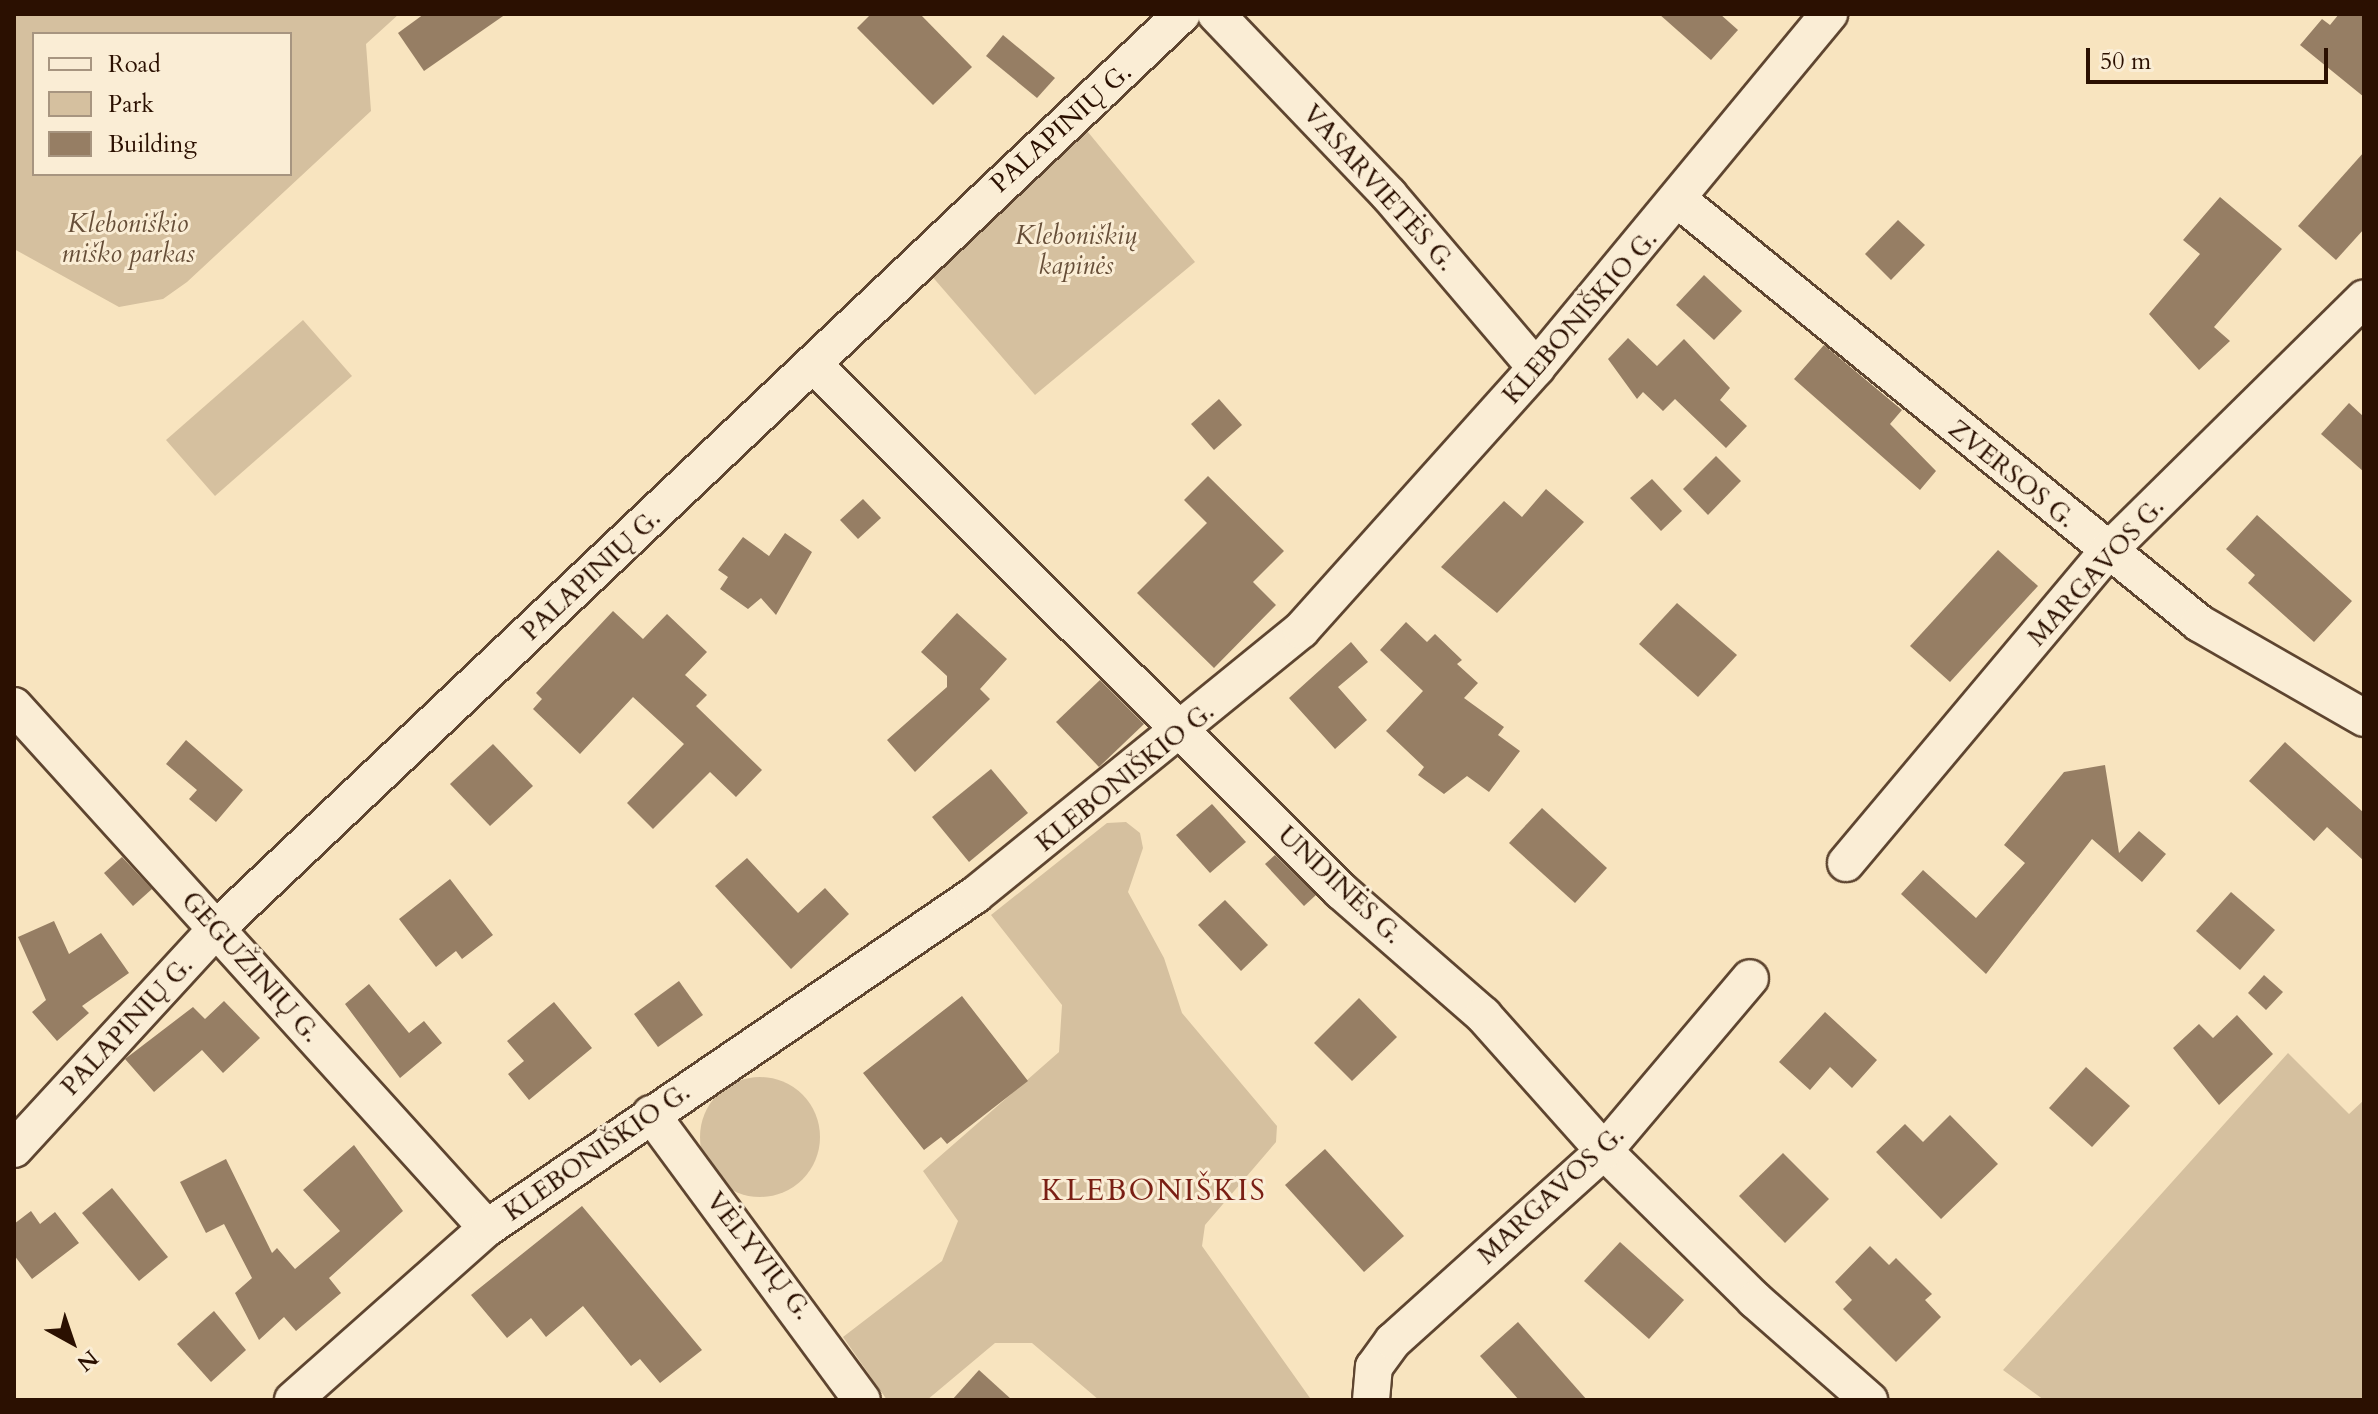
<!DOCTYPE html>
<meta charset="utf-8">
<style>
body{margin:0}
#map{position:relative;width:2378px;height:1414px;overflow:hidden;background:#f8e4bf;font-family:Cardo,serif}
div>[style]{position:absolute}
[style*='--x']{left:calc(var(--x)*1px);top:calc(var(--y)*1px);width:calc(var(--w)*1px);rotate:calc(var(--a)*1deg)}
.green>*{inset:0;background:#d5c09f}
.round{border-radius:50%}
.building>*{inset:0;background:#967e64}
.roads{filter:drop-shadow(2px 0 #5e4530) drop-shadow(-2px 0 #5e4530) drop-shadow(0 2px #5e4530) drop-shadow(0 -2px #5e4530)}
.minor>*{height:36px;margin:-18px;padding:0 18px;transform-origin:18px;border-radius:18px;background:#faedd5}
span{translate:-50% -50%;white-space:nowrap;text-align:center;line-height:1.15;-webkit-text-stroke:6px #faedd5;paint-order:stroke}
.street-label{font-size:26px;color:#2b1001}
.park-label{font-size:26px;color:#664e38;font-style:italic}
.quarter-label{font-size:30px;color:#7a1f14;letter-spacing:2px}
.frame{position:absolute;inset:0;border:16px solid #2b1001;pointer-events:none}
.legend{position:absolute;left:32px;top:32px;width:260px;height:144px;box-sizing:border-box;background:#faedd5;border:2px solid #a79580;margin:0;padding:10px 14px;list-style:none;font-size:24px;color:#2b1001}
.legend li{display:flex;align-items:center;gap:16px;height:40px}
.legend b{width:40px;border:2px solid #a79580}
.north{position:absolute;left:32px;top:1302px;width:80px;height:80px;-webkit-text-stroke:6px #faedd5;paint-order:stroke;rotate:140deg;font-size:22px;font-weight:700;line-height:32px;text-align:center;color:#2b1001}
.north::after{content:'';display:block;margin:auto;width:28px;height:36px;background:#2b1001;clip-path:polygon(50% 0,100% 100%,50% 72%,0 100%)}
.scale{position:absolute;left:2086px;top:48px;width:242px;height:36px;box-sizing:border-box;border:4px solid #2b1001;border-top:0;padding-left:10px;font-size:24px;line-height:28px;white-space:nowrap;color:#2b1001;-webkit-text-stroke:6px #faedd5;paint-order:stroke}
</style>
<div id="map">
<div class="green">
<div style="clip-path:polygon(evenodd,14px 14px,399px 14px,366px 44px,371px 111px,187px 282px,163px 299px,119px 307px,14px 249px,14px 14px,34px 34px,290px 34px,290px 174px,34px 174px,34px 34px)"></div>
<div style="clip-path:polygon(1083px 126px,1195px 262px,1035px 395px,930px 274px)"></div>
<div style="clip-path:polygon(303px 320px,352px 376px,215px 496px,166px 440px)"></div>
<div style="clip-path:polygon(1126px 822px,1140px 833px,1143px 848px,1128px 892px,1164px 958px,1182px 1013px,1277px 1126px,1276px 1142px,1205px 1225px,1202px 1246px,1310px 1398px,1099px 1400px,1032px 1343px,995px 1343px,927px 1400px,887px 1400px,843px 1337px,942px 1261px,958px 1221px,923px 1171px,1059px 1052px,1062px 1005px,991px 915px,1107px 823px)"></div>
<div style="clip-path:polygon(2288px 1053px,2349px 1114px,2364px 1100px,2364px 1400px,2044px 1400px,2003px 1370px)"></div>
<div class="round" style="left:700px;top:1077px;width:120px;height:120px"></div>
</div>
<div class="building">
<div style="clip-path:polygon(424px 14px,506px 14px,424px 71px,398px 33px)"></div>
<div style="clip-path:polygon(871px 14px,920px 14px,972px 67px,933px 105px,857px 28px)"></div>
<div style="clip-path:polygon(1659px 14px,1720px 14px,1738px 30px,1711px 60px)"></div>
<div style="clip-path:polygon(2339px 14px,2364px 14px,2364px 97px,2300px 45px,2322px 19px,2330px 25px)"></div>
<div style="clip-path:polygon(1003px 35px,1055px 78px,1037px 98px,986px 56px)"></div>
<div style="clip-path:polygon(2364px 152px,2364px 229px,2336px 260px,2298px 226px)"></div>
<div style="clip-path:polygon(2220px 197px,2282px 249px,2214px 327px,2230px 341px,2199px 370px,2149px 314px,2200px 254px,2183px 240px)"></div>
<div style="clip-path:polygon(1898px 220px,1925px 245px,1891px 280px,1865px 254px)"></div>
<div style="clip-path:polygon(1704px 275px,1742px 311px,1714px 340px,1676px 305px)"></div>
<div style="clip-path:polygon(1628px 338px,1657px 366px,1684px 339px,1730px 388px,1720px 400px,1747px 426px,1726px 448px,1675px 399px,1663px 411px,1643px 392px,1637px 399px,1608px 359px)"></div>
<div style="clip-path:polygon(1824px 345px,1902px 410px,1890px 424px,1936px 471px,1920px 490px,1794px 379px)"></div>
<div style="clip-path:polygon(1219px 399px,1242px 425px,1214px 450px,1191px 424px)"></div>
<div style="clip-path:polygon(2349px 403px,2364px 417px,2364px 472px,2321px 434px)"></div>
<div style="clip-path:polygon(1716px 456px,1741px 481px,1708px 515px,1683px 489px)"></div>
<div style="clip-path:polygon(1208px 476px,1284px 551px,1253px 582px,1276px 605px,1214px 668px,1137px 593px,1207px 523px,1184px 500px)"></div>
<div style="clip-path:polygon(1652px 479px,1682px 511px,1661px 531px,1630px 498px)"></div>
<div style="clip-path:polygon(1546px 489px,1584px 522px,1497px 613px,1441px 567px,1504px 501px,1522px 517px)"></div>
<div style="clip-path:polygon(863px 499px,881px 518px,858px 539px,840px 520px)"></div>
<div style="clip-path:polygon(2257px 515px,2352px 601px,2314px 642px,2248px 583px,2255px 575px,2226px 549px)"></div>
<div style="clip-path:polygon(785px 533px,812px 552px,776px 615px,761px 598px,748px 609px,720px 589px,728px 577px,718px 570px,743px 537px,769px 556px)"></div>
<div style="clip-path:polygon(1998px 550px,2038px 586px,1950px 682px,1910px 646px)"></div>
<div style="clip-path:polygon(1677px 603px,1737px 655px,1698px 697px,1639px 644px)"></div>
<div style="clip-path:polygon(613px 611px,643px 639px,667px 614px,707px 652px,685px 675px,707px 695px,696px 706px,762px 770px,736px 797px,710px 772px,653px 829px,627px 803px,684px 744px,633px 697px,580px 754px,533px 709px,542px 699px,536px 693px)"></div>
<div style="clip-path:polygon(957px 613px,1007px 659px,980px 689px,990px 699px,915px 772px,887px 740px,947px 687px,947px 676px,921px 652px)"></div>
<div style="clip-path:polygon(1406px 622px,1427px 642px,1435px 634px,1462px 660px,1457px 664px,1478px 683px,1464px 698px,1504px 727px,1498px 735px,1520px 751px,1489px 792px,1467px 776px,1444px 794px,1418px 775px,1424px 767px,1386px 731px,1423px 691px,1380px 650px)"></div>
<div style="clip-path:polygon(1351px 642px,1368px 662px,1338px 687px,1367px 720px,1335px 749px,1289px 698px)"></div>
<div style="clip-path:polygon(1100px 680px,1144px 724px,1099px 767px,1056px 722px)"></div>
<div style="clip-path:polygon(186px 740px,243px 790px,216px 822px,189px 799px,197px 790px,166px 764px)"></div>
<div style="clip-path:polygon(2285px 742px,2364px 813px,2364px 861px,2327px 827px,2314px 841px,2249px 781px)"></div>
<div style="clip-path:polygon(493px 744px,533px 786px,490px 826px,450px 784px)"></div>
<div style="clip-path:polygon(2105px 765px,2119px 853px,2139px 831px,2166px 854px,2142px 882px,2092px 839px,1986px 974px,1901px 894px,1923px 870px,1976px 918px,2025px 863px,2004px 845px,2064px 772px)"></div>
<div style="clip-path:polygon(991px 769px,1028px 813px,969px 862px,932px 817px)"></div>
<div style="clip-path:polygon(1212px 804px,1246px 842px,1210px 873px,1176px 835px)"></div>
<div style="clip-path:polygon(1542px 808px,1607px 868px,1575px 903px,1509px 843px)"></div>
<div style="clip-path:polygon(1275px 855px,1316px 895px,1304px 906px,1265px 864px)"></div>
<div style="clip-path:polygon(122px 857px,152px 889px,133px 906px,104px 873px)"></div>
<div style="clip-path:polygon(747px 858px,798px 913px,825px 888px,849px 914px,791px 969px,715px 886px)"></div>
<div style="clip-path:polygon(450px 879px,493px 935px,462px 959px,456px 951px,436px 967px,399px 919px)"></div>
<div style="clip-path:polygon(2231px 892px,2275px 930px,2240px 970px,2196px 931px)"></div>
<div style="clip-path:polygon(1225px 900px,1268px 945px,1241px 971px,1198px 925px)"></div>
<div style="clip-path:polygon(54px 921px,69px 954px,101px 933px,129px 973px,82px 1006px,89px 1013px,57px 1041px,32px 1012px,46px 1000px,18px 937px)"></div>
<div style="clip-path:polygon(2264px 975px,2283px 992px,2266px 1010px,2248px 993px)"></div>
<div style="clip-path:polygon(679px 981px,703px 1015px,658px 1047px,634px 1014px)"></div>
<div style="clip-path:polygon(369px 984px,409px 1033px,424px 1021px,442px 1043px,400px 1078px,345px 1004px)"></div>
<div style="clip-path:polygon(962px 996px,1028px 1081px,947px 1144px,941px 1137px,924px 1150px,863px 1073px)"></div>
<div style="clip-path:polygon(1359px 998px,1397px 1037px,1352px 1081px,1314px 1043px)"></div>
<div style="clip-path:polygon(224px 1001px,260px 1038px,223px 1073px,202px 1050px,154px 1092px,125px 1059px,193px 1007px,205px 1019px)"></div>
<div style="clip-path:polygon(554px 1002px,592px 1048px,529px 1100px,508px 1074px,524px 1061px,507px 1041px)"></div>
<div style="clip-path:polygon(1825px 1012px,1877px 1060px,1852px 1088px,1830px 1067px,1810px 1090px,1779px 1062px)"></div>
<div style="clip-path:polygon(2237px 1015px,2273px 1054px,2219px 1105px,2173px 1048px,2199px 1024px,2213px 1038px)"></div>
<div style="clip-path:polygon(2086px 1067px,2130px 1106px,2092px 1147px,2049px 1108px)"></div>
<div style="clip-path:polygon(1950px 1115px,1998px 1164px,1941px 1219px,1876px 1152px,1905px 1124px,1923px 1142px)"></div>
<div style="clip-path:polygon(354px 1145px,403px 1211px,329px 1278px,341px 1293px,296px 1331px,284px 1317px,259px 1340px,235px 1293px,252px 1278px,224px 1224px,206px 1233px,180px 1182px,226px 1159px,272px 1253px,277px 1248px,295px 1269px,340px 1231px,303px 1190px)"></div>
<div style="clip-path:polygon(1325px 1149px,1404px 1236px,1364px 1272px,1285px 1185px)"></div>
<div style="clip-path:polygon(1783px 1153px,1829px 1199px,1785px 1243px,1739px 1196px)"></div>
<div style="clip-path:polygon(112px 1188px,168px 1257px,139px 1281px,82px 1213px)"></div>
<div style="clip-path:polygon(582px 1206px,702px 1350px,660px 1383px,640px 1359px,631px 1366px,583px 1306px,546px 1337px,531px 1318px,507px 1338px,471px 1295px)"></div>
<div style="clip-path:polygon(31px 1211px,40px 1224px,55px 1212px,79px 1243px,32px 1279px,14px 1255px,14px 1224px)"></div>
<div style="clip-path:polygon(1620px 1242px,1684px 1300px,1649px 1339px,1584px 1281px)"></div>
<div style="clip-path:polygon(1870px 1246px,1889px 1265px,1896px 1258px,1932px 1294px,1925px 1300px,1941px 1317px,1896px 1362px,1843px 1309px,1852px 1300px,1835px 1282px)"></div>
<div style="clip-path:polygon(214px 1311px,246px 1350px,211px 1382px,177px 1344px)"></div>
<div style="clip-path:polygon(1518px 1322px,1587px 1400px,1519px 1400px,1480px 1356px)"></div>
<div style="clip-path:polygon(979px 1370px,1012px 1400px,952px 1400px)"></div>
</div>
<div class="roads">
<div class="minor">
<div style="--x:1216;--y:14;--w:250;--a:46.3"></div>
<div style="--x:1389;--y:195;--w:227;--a:49.6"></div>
<div style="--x:1680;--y:201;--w:669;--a:39.11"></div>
<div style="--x:2199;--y:623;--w:190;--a:29.9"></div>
<div style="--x:814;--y:365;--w:745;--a:44.95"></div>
<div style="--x:1341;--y:891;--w:189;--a:41.1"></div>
<div style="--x:1483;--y:1015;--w:182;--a:48.3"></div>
<div style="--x:1604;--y:1151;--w:212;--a:44.6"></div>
<div style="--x:1755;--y:1300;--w:152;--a:41.3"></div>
<div style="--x:14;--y:706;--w:704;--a:47.82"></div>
<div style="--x:1846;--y:863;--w:406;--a:-50"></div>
<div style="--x:2107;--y:552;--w:361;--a:-44.6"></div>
<div style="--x:651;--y:1114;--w:355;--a:53.6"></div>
<div style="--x:14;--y:1149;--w:300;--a:-47.4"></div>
<div style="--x:217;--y:928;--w:1329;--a:-43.45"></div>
<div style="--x:293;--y:1400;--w:259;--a:-41.6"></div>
<div style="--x:487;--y:1228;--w:591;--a:-34.31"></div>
<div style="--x:975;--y:895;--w:420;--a:-39.1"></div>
<div style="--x:1301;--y:630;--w:352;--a:-48.1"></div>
<div style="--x:1536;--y:368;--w:460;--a:-50.4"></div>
<div style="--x:1371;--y:1400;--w:33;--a:-85"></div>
<div style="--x:1374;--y:1367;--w:32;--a:-54"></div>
<div style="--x:1393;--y:1341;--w:284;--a:-42"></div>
<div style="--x:1604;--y:1151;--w:226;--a:-49.8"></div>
</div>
</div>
<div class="street-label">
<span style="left:1061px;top:128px;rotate:-42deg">PALAPINIŲ G.</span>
<span style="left:1379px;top:188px;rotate:48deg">VASARVIETĖS G.</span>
<span style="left:1580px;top:317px;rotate:-49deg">KLEBONIŠKIO G.</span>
<span style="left:2012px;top:474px;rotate:39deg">ZVERSOS G.</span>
<span style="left:2096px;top:572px;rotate:-48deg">MARGAVOS G.</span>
<span style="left:591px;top:575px;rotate:-43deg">PALAPINIŲ G.</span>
<span style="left:1125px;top:777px;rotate:-39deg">KLEBONIŠKIO G.</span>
<span style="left:1340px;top:885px;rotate:43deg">UNDINĖS G.</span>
<span style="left:251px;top:967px;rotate:48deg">GEGUŽINIŲ G.</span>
<span style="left:127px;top:1026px;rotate:-47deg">PALAPINIŲ G.</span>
<span style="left:597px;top:1152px;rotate:-35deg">KLEBONIŠKIO G.</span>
<span style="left:1551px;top:1195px;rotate:-43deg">MARGAVOS G.</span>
<span style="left:759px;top:1256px;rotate:52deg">VĖLYVIŲ G.</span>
</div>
<div class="park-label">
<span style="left:128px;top:239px">Kleboniškio<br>miško parkas</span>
<span style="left:1076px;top:251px">Kleboniškių<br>kapinės</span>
</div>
<div class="quarter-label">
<span style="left:1154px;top:1191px">KLEBONIŠKIS</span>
</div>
<div class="frame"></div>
<ul class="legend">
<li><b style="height:10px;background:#faedd5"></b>Road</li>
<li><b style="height:22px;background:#d5c09f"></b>Park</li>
<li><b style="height:22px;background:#967e64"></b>Building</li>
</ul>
<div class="north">N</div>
<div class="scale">50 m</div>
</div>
